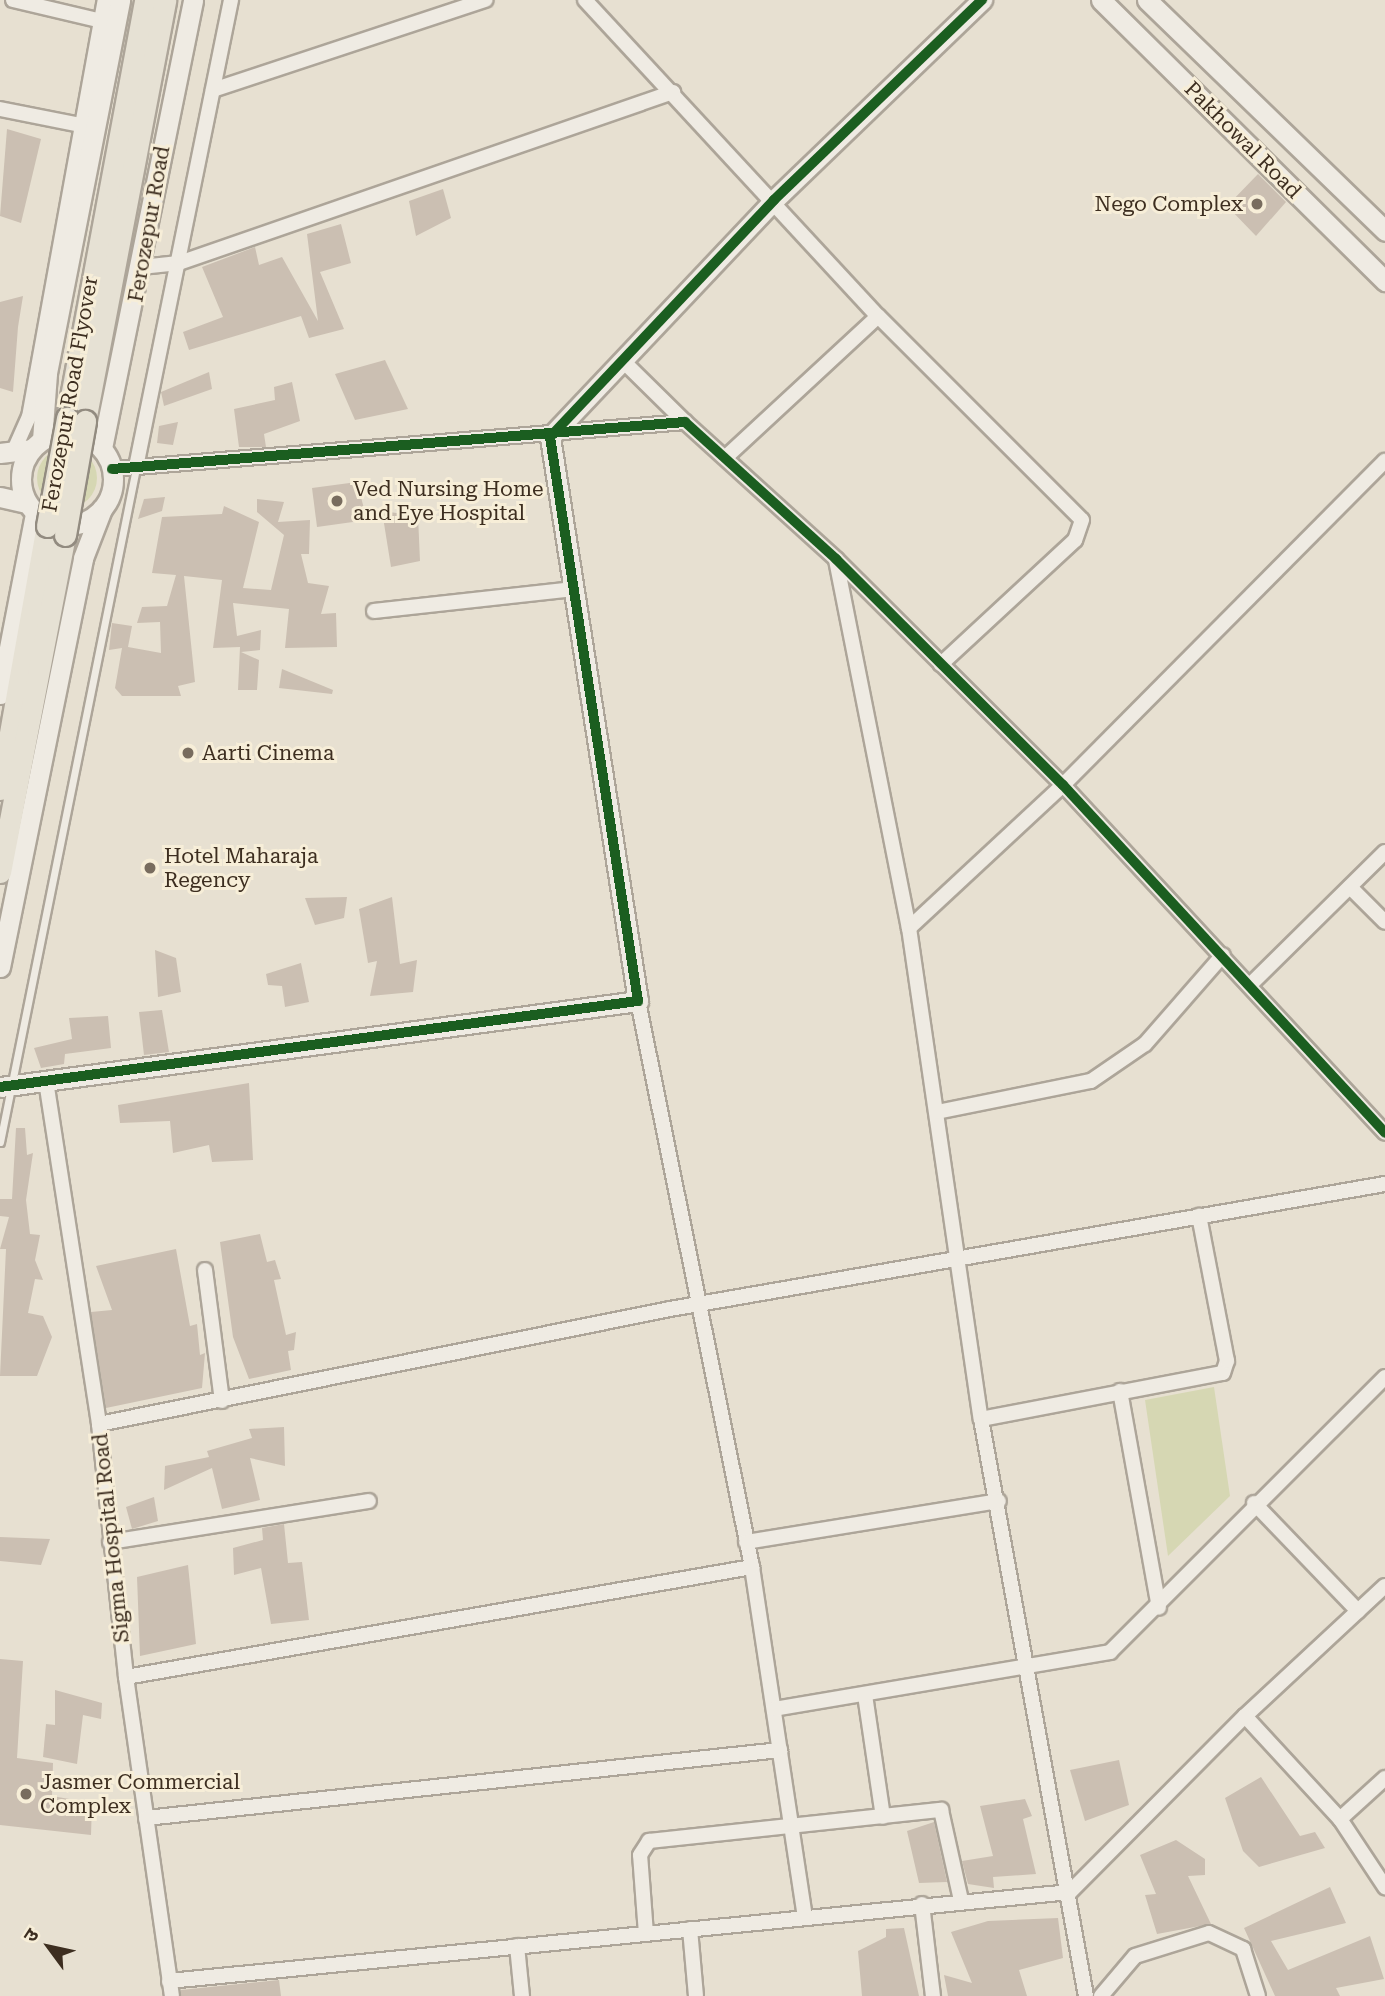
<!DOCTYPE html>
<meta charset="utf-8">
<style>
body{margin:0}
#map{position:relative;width:1385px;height:1996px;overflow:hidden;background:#e7e0d1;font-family:"Roboto Serif","Noto Sans Devanagari",serif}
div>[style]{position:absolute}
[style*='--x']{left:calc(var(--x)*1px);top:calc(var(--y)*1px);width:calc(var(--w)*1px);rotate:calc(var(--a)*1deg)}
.green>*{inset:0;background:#d6d7b3}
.round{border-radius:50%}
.building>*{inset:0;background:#cbbfb2}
.roads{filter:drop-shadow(2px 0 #ada599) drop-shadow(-2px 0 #ada599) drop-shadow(0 2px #ada599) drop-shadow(0 -2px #ada599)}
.lane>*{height:7px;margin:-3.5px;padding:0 3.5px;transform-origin:3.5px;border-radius:3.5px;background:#efebe3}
.street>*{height:14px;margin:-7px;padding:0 7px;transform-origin:7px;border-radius:7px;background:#efebe3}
.secondary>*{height:19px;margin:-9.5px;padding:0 9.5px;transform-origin:9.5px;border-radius:9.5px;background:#efebe3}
.secondary>.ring{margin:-9.5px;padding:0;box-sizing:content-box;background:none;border:19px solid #efebe3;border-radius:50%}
.primary>*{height:21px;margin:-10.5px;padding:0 10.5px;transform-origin:10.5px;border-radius:10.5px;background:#e6e1d4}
.bridges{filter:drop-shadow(2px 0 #928b80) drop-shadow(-2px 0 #928b80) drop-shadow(0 2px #928b80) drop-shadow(0 -2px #928b80)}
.primary-bridge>*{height:21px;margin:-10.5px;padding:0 10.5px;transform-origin:10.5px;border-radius:10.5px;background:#e6e1d4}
.cycleway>*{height:10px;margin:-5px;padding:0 5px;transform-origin:5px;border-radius:5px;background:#1b5e20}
.dots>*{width:19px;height:19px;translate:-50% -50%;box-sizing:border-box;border:4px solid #f7eed8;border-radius:50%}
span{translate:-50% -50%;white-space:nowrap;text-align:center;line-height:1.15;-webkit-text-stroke:6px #f7eed8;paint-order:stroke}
.street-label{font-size:21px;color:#3d2e20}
.poi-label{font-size:21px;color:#3d2e20}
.right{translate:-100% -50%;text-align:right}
.left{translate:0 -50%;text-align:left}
.north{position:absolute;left:14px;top:1912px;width:70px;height:70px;-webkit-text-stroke:5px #f7eed8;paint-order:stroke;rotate:303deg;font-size:19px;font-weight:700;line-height:28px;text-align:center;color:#3d2e20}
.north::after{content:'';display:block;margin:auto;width:24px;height:32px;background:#3d2e20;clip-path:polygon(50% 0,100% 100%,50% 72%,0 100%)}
</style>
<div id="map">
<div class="green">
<div class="round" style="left:37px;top:448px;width:60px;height:60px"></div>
<div style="clip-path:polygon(1214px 1387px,1230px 1496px,1168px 1556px,1145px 1400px)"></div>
</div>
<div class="building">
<div style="clip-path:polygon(7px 129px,41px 139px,21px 223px,0 216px)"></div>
<div style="clip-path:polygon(1258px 174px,1286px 202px,1256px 236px,1227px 206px)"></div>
<div style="clip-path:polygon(443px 189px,451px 218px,416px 236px,409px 201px)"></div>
<div style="clip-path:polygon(341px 224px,351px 263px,320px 272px,344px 329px,309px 338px,301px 316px,189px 350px,183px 332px,223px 317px,202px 267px,255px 247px,259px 265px,282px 257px,318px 321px,307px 234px)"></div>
<div style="clip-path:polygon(23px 296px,18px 327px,13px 392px,0 388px,0 302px)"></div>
<div style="clip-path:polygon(385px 360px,408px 409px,355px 420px,335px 374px)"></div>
<div style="clip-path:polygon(209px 372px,212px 389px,164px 406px,161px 392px)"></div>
<div style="clip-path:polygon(292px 382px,300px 421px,264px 434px,266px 447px,239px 447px,234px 409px,275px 400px,274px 387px)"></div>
<div style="clip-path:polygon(178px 422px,173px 445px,157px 443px,159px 426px)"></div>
<div style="clip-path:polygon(357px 482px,367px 520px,317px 527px,312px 488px)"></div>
<div style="clip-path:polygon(165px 497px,162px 511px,138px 519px,144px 499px)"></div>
<div style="clip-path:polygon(257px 499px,284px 502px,278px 522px,310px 520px,309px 554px,301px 554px,308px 583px,329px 586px,321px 614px,336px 613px,337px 647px,285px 648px,289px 609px,233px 603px,237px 636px,261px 630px,260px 650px,241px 652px,259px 660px,257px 690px,238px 690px,240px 647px,213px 648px,222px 580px,184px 576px,195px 682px,178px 686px,181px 696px,122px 696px,115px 688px,122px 648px,109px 650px,112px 623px,132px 626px,128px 647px,161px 653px,160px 622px,137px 623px,142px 607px,167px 606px,176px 575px,152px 573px,162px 517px,222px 514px,224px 506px,259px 522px,243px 588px,271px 590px,284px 535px,257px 512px)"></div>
<div style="clip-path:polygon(382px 511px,418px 516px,420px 561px,391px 567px)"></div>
<div style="clip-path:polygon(282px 669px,333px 690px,332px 694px,279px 688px)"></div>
<div style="clip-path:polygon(347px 897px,344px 918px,315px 925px,305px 898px)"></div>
<div style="clip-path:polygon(392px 897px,400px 964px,417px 960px,413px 992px,370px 996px,377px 961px,368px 963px,359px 909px)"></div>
<div style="clip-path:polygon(155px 950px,176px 958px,181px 992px,158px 997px)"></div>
<div style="clip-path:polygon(301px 963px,309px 1002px,285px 1007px,282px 986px,268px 985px,266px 974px)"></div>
<div style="clip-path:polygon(162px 1010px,169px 1052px,144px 1055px,139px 1012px)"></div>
<div style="clip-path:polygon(108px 1016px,111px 1048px,65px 1054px,64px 1064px,41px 1068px,34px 1048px,72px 1039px,69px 1018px)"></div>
<div style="clip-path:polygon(249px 1083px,253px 1160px,212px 1162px,209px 1145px,173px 1153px,170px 1121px,120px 1123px,118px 1105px)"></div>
<div style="clip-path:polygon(16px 1128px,25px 1128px,27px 1155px,33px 1153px,26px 1200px,30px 1234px,40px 1235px,35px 1260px,43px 1280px,35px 1279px,28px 1313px,43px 1316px,52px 1337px,37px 1376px,0 1376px,6px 1249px,0 1249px,9px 1217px,0 1216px,0 1199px,12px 1199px)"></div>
<div style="clip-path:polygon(260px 1234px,267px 1262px,275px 1260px,281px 1279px,274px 1280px,286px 1335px,296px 1332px,294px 1350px,288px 1351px,291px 1370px,249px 1379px,233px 1337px,220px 1242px)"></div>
<div style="clip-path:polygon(176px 1249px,190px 1326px,197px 1324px,200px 1355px,205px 1353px,202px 1388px,106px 1408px,91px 1312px,112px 1310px,96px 1266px)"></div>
<div style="clip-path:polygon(284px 1427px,285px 1466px,250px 1458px,260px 1500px,222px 1509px,212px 1468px,164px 1490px,165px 1466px,209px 1457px,207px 1451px,252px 1438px,249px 1429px)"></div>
<div style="clip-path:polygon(154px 1497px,158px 1521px,132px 1529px,126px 1507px)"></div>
<div style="clip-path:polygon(284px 1524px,288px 1563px,302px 1562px,309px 1620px,271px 1624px,261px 1568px,234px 1575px,233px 1548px,263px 1540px,262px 1528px)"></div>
<div style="clip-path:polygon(0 1537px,50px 1539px,41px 1565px,0 1561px)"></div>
<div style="clip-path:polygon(188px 1565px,196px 1644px,140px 1656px,137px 1577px)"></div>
<div style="clip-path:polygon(0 1659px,23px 1661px,17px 1758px,53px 1763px,52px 1796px,92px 1803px,91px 1835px,0 1825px)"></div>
<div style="clip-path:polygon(55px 1690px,102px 1703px,101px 1719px,83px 1715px,77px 1764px,43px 1757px,46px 1724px,55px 1725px)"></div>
<div style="clip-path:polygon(1119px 1760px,1129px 1805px,1085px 1821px,1070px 1770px)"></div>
<div style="clip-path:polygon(1261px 1777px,1300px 1836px,1315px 1832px,1325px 1848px,1259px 1867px,1243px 1851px,1225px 1798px)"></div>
<div style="clip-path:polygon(1025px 1799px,1032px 1816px,1023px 1819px,1036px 1874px,993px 1877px,994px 1888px,968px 1884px,962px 1861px,993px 1856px,980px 1806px)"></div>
<div style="clip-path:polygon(934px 1822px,947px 1882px,919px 1883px,907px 1831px)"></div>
<div style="clip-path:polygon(1176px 1840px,1205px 1859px,1205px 1875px,1188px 1876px,1211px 1924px,1157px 1934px,1145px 1895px,1156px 1894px,1140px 1855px)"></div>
<div style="clip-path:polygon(1330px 1887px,1346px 1923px,1271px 1941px,1288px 1970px,1370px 1936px,1384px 1979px,1336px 1988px,1340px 1996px,1275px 1996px,1244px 1928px)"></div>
<div style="clip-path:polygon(1058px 1918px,1063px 1958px,1019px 1970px,1027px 1996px,948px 1996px,944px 1975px,972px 1983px,951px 1932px,988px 1921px)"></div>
<div style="clip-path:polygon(904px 1928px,919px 1996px,862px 1996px,858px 1951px,886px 1937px,886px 1929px)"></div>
<div style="clip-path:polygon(279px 1980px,281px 1996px,181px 1996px,181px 1990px)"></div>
</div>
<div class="roads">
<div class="lane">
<div style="--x:0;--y:1142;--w:688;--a:-78.59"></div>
</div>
<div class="street">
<div style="--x:13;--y:0;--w:100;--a:13.3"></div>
<div style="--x:585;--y:0;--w:431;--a:47.2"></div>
<div style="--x:878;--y:316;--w:288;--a:45"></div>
<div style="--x:1082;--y:520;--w:21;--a:109"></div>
<div style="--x:1075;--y:540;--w:183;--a:137.2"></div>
<div style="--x:213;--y:90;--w:287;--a:-18.3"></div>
<div style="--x:0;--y:109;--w:93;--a:11.2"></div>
<div style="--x:141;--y:267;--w:38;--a:-6"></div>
<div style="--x:179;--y:263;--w:523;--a:-19.09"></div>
<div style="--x:622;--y:360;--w:88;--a:44.5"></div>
<div style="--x:15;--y:448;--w:34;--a:-66"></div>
<div style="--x:29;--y:417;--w:424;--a:-79.7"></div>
<div style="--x:726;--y:457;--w:207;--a:-42.8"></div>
<div style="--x:136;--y:467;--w:477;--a:-78.5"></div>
<div style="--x:112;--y:469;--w:575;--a:-4.69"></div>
<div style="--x:685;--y:422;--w:204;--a:42.2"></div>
<div style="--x:836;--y:559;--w:320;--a:44.9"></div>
<div style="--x:1063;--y:785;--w:474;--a:47.2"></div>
<div style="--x:836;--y:560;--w:375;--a:78.8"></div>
<div style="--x:909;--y:928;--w:496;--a:81.7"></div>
<div style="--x:981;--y:1419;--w:586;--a:79.69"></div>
<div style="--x:374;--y:611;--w:201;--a:-6.3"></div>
<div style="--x:1350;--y:887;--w:49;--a:45"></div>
<div style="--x:909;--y:928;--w:210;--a:-42.9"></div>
<div style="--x:1063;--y:785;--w:457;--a:-45.2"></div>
<div style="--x:1251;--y:984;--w:188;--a:-44.6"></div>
<div style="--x:638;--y:1001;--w:577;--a:78.61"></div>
<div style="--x:752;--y:1567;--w:354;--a:81.4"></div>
<div style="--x:46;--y:1081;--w:347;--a:81.2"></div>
<div style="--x:99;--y:1424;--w:254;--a:83.9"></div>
<div style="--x:126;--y:1677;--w:322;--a:81.8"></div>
<div style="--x:937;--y:1112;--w:157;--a:-11.4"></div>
<div style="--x:1091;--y:1081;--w:65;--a:-34.4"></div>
<div style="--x:1145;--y:1044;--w:118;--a:-48.8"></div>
<div style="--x:205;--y:1270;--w:132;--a:82.6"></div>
<div style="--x:1120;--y:1391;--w:220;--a:79.8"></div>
<div style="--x:981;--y:1419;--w:246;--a:-10.8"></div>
<div style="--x:1223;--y:1373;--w:13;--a:-72"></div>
<div style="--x:1227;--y:1361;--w:148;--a:-100.9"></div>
<div style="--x:99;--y:1424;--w:582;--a:-11.39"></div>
<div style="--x:670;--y:1309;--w:726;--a:-9.92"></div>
<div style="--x:1254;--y:1503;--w:150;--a:46.1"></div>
<div style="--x:110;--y:1542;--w:262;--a:-9"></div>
<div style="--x:746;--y:1542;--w:256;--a:-9.2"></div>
<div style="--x:126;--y:1677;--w:636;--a:-9.97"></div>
<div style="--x:865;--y:1695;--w:123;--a:81.6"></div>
<div style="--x:774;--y:1709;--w:341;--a:-9.6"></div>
<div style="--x:1110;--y:1652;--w:389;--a:-45"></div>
<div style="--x:1245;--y:1716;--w:191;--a:-42.9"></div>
<div style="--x:146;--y:1818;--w:638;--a:-6.12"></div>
<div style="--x:1340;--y:1819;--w:61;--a:-42.3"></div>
<div style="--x:922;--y:1904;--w:93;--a:83.2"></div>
<div style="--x:690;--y:1929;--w:67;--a:84.9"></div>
<div style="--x:646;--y:1934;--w:79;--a:-94.3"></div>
<div style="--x:640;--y:1855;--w:17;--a:-57"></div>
<div style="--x:649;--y:1841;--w:294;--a:-6.1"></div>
<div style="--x:941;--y:1810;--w:92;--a:77.5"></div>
<div style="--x:517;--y:1946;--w:50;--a:84.3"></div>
<div style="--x:169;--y:1981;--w:905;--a:-5.64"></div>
<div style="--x:1070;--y:1892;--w:248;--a:-45.2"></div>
<div style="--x:1245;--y:1716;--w:140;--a:47.3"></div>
<div style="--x:1340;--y:1819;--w:82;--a:56.5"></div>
<div style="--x:1101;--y:1996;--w:52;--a:-49.6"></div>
<div style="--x:1135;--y:1956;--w:77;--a:-17.3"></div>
<div style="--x:1209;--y:1933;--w:38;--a:25"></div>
<div style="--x:1243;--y:1949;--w:49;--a:72.3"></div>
</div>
<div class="secondary">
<div style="--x:1101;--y:0;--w:400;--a:44.7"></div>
<div style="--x:1147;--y:0;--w:332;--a:44.1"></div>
<div class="ring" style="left:21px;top:433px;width:73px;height:73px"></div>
<div style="--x:42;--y:440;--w:67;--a:-85.7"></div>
<div style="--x:47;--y:373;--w:380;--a:-78.9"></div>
<div style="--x:102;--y:448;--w:457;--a:-78.5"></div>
<div style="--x:0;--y:453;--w:31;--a:-7"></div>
<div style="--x:0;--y:497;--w:27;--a:13"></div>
<div style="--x:0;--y:694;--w:183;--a:-79"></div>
<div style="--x:0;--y:967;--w:417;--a:-78.5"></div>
<div style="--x:83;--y:558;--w:53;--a:-68.8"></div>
<div style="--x:0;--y:1087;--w:644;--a:-7.68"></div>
<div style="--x:638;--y:1001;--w:571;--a:-98.87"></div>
<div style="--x:550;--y:437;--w:326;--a:-46.6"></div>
<div style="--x:774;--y:200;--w:289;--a:-43.9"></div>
</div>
<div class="primary">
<div style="--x:67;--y:418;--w:425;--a:-79.4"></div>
<div style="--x:85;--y:421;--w:429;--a:-79.2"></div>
<div style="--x:0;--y:789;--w:267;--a:-79.9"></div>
<div style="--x:0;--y:872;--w:343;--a:-79.1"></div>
</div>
</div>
<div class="bridges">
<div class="primary-bridge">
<div style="--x:47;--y:526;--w:110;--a:-79.5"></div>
<div style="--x:65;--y:535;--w:116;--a:-80"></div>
</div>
</div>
<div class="cycleway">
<div style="--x:112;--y:469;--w:575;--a:-4.69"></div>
<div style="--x:685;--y:422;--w:204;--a:42.2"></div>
<div style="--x:836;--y:559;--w:320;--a:44.9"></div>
<div style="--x:1063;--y:785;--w:474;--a:47.2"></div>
<div style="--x:0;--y:1087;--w:644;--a:-7.68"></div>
<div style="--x:638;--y:1001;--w:571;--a:-98.87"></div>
<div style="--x:550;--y:437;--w:326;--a:-46.6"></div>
<div style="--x:774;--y:200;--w:289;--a:-43.9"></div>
</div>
<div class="dots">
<div style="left:1257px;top:204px;background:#786c5e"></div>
<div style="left:337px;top:501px;background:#786c5e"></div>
<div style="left:188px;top:753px;background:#786c5e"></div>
<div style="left:150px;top:868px;background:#786c5e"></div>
<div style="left:26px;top:1794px;background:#786c5e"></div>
</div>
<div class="street-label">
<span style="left:1243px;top:140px;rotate:45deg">Pakhowal Road</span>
<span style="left:149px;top:224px;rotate:-80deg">Ferozepur Road</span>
<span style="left:70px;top:394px;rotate:-80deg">Ferozepur Road Flyover</span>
<span style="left:111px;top:1538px;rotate:-96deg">Sigma Hospital Road</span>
</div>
<div class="poi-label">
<span class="right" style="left:1243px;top:204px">Nego Complex</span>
<span class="left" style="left:353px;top:501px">Ved Nursing Home<br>and Eye Hospital</span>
<span class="left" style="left:202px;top:753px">Aarti Cinema</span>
<span class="left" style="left:164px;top:868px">Hotel Maharaja<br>Regency</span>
<span class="left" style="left:40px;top:1794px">Jasmer Commercial<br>Complex</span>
</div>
<div class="north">उ</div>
</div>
